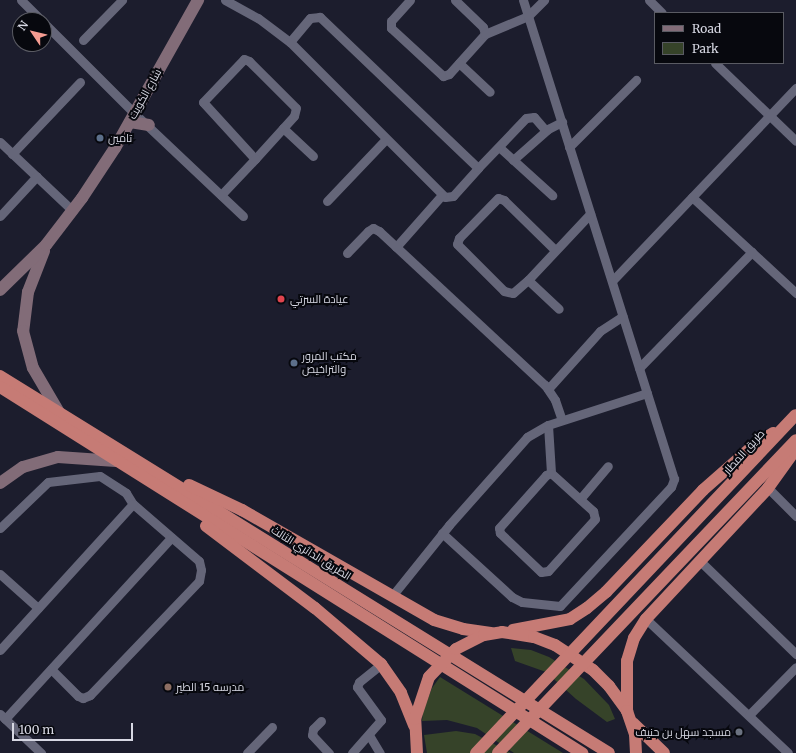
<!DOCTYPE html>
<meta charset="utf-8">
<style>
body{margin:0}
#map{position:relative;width:796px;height:753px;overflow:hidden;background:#1c1d2d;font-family:Merriweather,Cairo,serif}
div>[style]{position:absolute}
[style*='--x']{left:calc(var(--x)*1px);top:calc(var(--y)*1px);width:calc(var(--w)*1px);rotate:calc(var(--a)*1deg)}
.green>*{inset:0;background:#364329}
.street>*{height:9px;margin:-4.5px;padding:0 4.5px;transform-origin:4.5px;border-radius:4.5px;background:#656679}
.secondary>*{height:12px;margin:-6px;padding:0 6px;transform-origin:6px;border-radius:6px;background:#826c78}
.highway>*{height:12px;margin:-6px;padding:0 6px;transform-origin:6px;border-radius:6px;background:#c67b75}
.dots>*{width:11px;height:11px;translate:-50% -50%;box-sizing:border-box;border:2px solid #07080e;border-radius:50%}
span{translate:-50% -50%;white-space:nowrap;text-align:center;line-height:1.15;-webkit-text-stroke:4px #07080e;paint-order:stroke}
.street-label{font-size:11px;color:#d7d8e3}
.poi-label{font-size:11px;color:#d7d8e3}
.left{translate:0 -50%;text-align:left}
.right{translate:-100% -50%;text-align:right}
.legend{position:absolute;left:654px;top:12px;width:130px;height:52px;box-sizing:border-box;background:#07080e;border:1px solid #5a5b63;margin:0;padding:5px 7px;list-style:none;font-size:12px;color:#d7d8e3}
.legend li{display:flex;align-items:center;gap:8px;height:20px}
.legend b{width:20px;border:1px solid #5a5b63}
.north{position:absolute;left:12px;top:12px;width:40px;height:40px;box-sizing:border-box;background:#07080e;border:1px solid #5a5b63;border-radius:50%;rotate:305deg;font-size:11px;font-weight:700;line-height:16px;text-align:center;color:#d7d8e3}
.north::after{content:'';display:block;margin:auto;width:14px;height:18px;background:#f59c92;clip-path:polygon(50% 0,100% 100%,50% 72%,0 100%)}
.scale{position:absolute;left:12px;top:723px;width:121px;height:18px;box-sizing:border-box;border:2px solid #d7d8e3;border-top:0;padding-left:5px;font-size:12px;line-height:14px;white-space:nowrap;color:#d7d8e3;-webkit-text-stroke:3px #07080e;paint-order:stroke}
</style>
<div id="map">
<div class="green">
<div style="clip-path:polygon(511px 648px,531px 650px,549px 657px,584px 679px,609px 705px,615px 719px,607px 722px,576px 699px,546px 672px,515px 661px)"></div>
<div style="clip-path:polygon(440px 677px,563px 753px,514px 753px,477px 728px,447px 720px,422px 721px,423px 711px,432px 688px)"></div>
<div style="clip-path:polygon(456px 731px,475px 734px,511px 753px,427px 753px,424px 735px)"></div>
</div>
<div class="street">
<div style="--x:21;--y:0;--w:28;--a:45"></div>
<div style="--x:225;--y:0;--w:38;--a:29"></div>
<div style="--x:258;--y:18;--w:40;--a:37"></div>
<div style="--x:410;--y:0;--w:28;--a:132"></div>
<div style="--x:391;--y:21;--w:7;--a:90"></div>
<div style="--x:391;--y:28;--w:71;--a:42.7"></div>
<div style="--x:443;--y:76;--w:6;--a:-18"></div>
<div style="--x:449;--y:74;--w:54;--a:-48"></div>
<div style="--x:485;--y:34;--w:7;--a:-106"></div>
<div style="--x:483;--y:27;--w:39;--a:-136"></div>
<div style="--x:649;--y:0;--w:18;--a:45"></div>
<div style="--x:44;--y:23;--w:127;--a:45"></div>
<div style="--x:134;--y:113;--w:150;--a:43.4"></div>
<div style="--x:485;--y:34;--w:47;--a:-22.7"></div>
<div style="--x:528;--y:16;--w:23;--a:-45"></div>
<div style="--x:83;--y:40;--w:56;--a:-45.7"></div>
<div style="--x:244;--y:59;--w:5;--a:22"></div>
<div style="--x:249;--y:61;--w:66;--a:45"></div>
<div style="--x:296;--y:108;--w:8;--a:104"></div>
<div style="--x:294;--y:116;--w:58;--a:132.2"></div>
<div style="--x:255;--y:159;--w:77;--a:-132.4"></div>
<div style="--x:203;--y:102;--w:59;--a:-46.4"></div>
<div style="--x:459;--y:63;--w:42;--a:43.1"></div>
<div style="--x:715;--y:63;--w:112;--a:43.9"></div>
<div style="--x:283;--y:128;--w:41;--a:43"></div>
<div style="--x:0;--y:142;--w:100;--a:43.4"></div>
<div style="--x:499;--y:147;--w:72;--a:42.2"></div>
<div style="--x:569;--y:147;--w:95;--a:-45"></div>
<div style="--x:12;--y:154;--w:99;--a:-46.6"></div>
<div style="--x:513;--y:160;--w:47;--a:-41.5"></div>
<div style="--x:548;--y:129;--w:16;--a:-27"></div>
<div style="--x:478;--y:168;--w:219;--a:-136.3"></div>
<div style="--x:320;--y:17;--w:10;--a:174"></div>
<div style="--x:310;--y:18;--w:31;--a:130"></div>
<div style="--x:290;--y:42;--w:219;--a:45"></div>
<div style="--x:445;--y:197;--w:8;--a:-7"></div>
<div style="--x:453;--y:196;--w:38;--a:-48"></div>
<div style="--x:478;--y:168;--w:69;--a:-46.2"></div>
<div style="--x:526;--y:118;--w:8;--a:-7"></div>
<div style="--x:534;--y:117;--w:18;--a:49"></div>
<div style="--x:221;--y:195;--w:50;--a:-46.6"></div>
<div style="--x:692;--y:197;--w:142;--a:42.7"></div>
<div style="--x:327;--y:201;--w:84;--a:-46.4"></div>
<div style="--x:0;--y:216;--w:54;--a:-47.2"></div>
<div style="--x:396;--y:247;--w:69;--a:-48.5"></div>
<div style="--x:555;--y:250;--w:71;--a:-135.6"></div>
<div style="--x:504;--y:200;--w:6;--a:-162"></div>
<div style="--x:498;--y:198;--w:56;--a:134.3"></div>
<div style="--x:459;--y:238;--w:6;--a:108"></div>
<div style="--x:457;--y:244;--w:66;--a:45"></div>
<div style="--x:504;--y:291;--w:9;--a:13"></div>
<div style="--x:513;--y:293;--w:20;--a:-41"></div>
<div style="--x:528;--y:280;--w:91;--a:-46.8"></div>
<div style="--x:347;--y:253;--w:30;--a:-46"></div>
<div style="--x:368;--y:231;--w:6;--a:-31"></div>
<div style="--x:373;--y:228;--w:7;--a:27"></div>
<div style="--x:379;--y:231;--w:226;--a:42.9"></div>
<div style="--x:545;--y:385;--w:18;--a:56"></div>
<div style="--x:555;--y:400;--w:21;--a:71"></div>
<div style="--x:528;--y:280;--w:42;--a:43.1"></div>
<div style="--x:612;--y:281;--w:267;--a:-46.4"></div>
<div style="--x:639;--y:368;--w:162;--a:-45.8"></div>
<div style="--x:548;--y:389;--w:78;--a:-48.1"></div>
<div style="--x:600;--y:331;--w:27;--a:-33"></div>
<div style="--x:548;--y:425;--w:48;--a:86.4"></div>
<div style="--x:551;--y:473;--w:57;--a:42.1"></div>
<div style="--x:593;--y:511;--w:8;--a:76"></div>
<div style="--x:595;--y:519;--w:70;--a:132.1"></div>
<div style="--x:548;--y:571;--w:7;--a:172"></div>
<div style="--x:541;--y:572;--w:57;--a:-136.4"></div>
<div style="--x:500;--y:533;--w:5;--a:-101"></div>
<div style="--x:499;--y:528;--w:71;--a:-48.4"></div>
<div style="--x:546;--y:475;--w:5;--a:-22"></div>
<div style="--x:768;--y:488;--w:40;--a:45"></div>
<div style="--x:580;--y:499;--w:43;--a:-49.7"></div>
<div style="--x:0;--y:528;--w:66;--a:-43.8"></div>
<div style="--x:48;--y:482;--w:52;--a:-6.6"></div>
<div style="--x:100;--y:476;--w:31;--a:33"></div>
<div style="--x:126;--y:493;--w:13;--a:58"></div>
<div style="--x:133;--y:504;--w:87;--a:40.8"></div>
<div style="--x:199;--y:561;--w:9;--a:77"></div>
<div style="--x:201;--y:570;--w:11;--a:100"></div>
<div style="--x:199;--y:581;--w:158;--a:133.7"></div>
<div style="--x:90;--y:695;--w:8;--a:157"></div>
<div style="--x:83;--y:698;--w:5;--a:-158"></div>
<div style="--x:78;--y:696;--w:38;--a:-135"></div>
<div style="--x:442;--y:533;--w:95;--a:42.4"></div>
<div style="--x:512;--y:597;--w:11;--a:27"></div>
<div style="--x:522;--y:602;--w:38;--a:6"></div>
<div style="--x:560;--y:606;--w:163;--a:-47"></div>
<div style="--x:671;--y:487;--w:9;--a:-69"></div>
<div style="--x:674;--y:479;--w:502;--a:-107.5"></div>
<div style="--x:700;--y:561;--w:134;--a:44.1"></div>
<div style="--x:0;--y:574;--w:51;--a:41.8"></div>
<div style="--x:392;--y:596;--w:91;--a:-51.2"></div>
<div style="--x:449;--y:525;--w:118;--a:-48.4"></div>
<div style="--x:527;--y:437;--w:24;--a:-30"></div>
<div style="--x:548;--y:425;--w:104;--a:-17.9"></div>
<div style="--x:646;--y:619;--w:195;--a:43.3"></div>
<div style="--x:0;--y:650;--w:197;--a:-47.7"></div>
<div style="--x:0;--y:714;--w:57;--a:43.6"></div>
<div style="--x:749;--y:715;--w:67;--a:-45.6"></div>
<div style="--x:5;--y:719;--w:246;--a:-47.5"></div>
<div style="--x:321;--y:721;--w:11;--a:135"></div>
<div style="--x:313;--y:729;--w:6;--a:99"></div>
<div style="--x:312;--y:735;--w:25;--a:47"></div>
<div style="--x:369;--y:735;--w:21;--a:59"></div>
<div style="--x:247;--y:753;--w:36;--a:-46"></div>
<div style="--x:352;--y:753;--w:44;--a:-48.7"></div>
<div style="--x:381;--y:720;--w:41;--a:-126"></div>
<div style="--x:357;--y:687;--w:5;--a:-68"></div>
<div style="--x:359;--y:682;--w:28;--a:-39"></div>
</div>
<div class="secondary">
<div style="--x:130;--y:122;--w:19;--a:9"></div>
<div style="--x:44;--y:251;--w:44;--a:111.3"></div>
<div style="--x:28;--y:292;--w:39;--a:97"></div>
<div style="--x:23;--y:331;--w:38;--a:75"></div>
<div style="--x:33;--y:368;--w:53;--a:59.6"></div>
<div style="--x:0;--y:290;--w:64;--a:-44.4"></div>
<div style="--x:46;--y:245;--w:59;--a:-52.5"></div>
<div style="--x:82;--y:198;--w:60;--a:-56.6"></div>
<div style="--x:115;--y:148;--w:170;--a:-60.7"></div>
<div style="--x:0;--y:483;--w:28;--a:-35"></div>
<div style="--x:23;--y:467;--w:36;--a:-16"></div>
<div style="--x:58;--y:457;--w:58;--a:3.9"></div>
</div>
<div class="highway">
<div style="--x:0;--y:376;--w:716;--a:31.76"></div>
<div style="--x:0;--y:387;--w:688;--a:32.16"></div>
<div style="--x:189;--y:485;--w:59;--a:25.3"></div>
<div style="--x:242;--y:510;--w:221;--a:29.8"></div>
<div style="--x:434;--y:620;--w:30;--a:17"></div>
<div style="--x:463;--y:629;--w:28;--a:8"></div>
<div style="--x:206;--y:526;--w:136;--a:37"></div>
<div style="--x:315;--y:608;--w:87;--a:40.3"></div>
<div style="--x:381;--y:664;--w:35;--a:55"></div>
<div style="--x:401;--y:693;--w:35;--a:68"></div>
<div style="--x:513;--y:630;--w:58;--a:-10.9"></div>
<div style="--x:570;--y:619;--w:20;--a:-33"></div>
<div style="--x:587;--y:608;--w:25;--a:-40"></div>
<div style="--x:606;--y:592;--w:141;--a:-46.4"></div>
<div style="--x:703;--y:490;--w:67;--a:-41.3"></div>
<div style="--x:753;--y:446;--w:24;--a:-33"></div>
<div style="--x:627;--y:711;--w:50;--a:-90"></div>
<div style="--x:627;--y:661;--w:24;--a:-73"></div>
<div style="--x:634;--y:638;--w:22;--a:-58"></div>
<div style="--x:646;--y:619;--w:179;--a:-47"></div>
<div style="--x:768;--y:488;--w:48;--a:-54.3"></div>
<div style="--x:633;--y:723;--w:43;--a:44.1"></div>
<div style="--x:417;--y:753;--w:34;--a:-93"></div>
<div style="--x:415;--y:719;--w:44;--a:-71.6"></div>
<div style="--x:429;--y:677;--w:39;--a:-46"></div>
<div style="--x:456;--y:649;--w:31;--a:-27"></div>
<div style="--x:484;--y:635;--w:18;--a:-9"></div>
<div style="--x:502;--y:632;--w:32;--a:9"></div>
<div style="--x:534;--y:637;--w:22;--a:21"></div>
<div style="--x:555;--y:645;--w:45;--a:33.3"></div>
<div style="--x:593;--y:670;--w:23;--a:45"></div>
<div style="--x:609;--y:686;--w:31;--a:54"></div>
<div style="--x:627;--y:711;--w:24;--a:71"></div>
<div style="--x:635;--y:734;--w:19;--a:87"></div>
<div style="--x:476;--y:753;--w:465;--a:-46.6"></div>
<div style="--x:498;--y:753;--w:432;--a:-46.4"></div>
</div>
<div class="dots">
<div style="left:100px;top:138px;background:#5c6f8a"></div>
<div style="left:281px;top:299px;background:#e0444e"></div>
<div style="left:294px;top:363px;background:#5c6f8a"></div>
<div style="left:168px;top:687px;background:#8d6e63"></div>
<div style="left:739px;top:732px;background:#6b7280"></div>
</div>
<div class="street-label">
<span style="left:145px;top:94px;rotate:-61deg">شارع الكويت</span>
<span style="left:744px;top:452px;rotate:-48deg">طريق المطار</span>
<span style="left:311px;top:553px;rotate:32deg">الطريق الدائري الثالث</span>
</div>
<div class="poi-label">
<span class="left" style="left:108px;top:138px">تامين</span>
<span class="left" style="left:290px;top:299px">عيادة السرتي</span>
<span class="left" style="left:302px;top:363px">مكتب المرور<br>والتراخيص</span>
<span class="left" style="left:176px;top:687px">مدرسه 15 الطير</span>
<span class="right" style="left:731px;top:732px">مسجد سهل بن حنيف</span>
</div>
<ul class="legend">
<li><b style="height:5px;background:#826c78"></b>Road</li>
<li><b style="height:11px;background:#364329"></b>Park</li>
</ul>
<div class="north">N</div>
<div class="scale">100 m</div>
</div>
